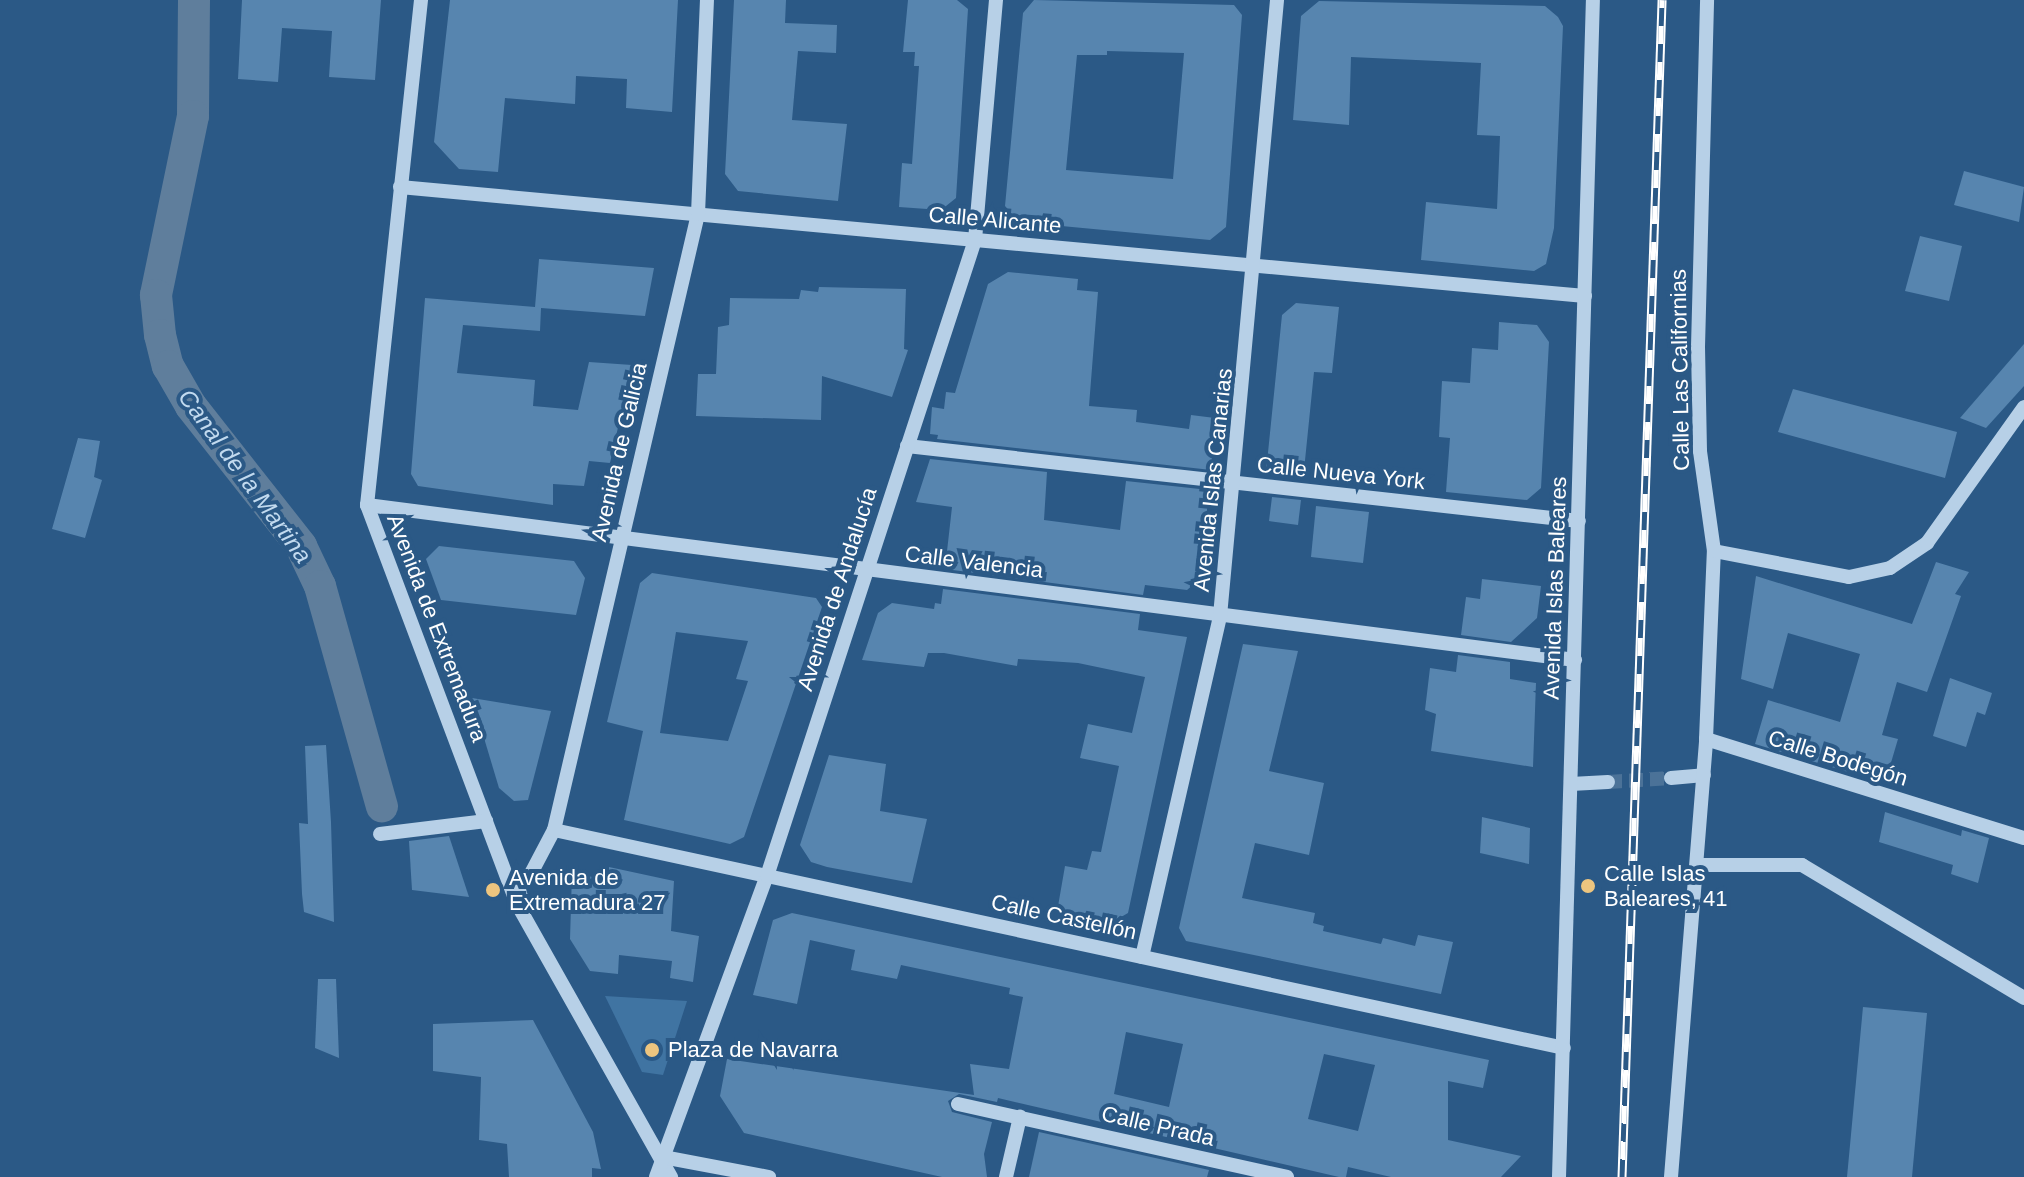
<!DOCTYPE html>
<meta charset="utf-8">
<style>
body{margin:0}
#map{position:relative;width:2024px;height:1177px;overflow:hidden;background:#2b5986;font-family:Helvetica,sans-serif}
div>[style]{position:absolute}
[style*='--x']{left:calc(var(--x)*1px);top:calc(var(--y)*1px);width:calc(var(--w)*1px);rotate:calc(var(--a)*1deg)}
.green>*{inset:0;background:#4074a2}
.canal>*{height:32px;margin:-16px;padding:0 16px;transform-origin:16px;border-radius:16px;background:#5f7e9c}
.building>*{inset:0;background:#5785af}
.minor-tunnel>*{height:14px;margin-top:-7px;transform-origin:0;background:repeating-linear-gradient(90deg,#4b7298 0 14px,transparent 0 21px)}
.minor>*{height:14px;margin:-7px;padding:0 7px;transform-origin:7px;border-radius:7px;background:#b7d0e7}
.rail>*{height:9px;margin-top:-4.5px;transform-origin:0;background:repeating-linear-gradient(90deg,#2b5986 0 18px,#fff 0 36px);box-sizing:border-box;border-block:2px solid #fff}
.dots>*{width:22px;height:22px;translate:-50% -50%;box-sizing:border-box;border:4px solid #2b5986;border-radius:50%}
span{translate:-50% -50%;white-space:nowrap;text-align:center;line-height:1.15;-webkit-text-stroke:8px #2b5986;paint-order:stroke}
.street-label{font-size:22px;color:#fff}
.poi-label{font-size:22px;color:#fff}
.left{translate:0 -50%;text-align:left}
.water-label{font-size:24px;color:#c2daef;font-style:italic}
</style>
<div id="map">
<div class="green">
<div style="clip-path:polygon(605px 996px,687px 1001px,663px 1075px,642px 1072px)"></div>
</div>
<div class="canal">
<div style="--x:194;--y:0;--w:116;--a:90.5"></div>
<div style="--x:193;--y:116;--w:183;--a:101.7"></div>
<div style="--x:156;--y:295;--w:40;--a:84.3"></div>
<div style="--x:160;--y:335;--w:32;--a:76"></div>
<div style="--x:168;--y:366;--w:46;--a:60.1"></div>
<div style="--x:191;--y:406;--w:178;--a:51.8"></div>
<div style="--x:301;--y:546;--w:44;--a:64.6"></div>
<div style="--x:320;--y:586;--w:229;--a:74.3"></div>
</div>
<div class="building">
<div style="clip-path:polygon(242px 0,381px 0,375px 80px,329px 77px,332px 31px,282px 28px,278px 82px,238px 79px)"></div>
<div style="clip-path:polygon(450px 0,678px 0,672px 112px,626px 108px,627px 79px,576px 76px,575px 104px,505px 98px,498px 172px,459px 169px,434px 142px)"></div>
<div style="clip-path:polygon(734px 0,786px 0,785px 23px,837px 25px,836px 53px,798px 51px,792px 120px,847px 124px,838px 201px,738px 191px,725px 174px)"></div>
<div style="clip-path:polygon(908px 0,957px 0,968px 9px,956px 198px,941px 210px,899px 207px,902px 163px,912px 164px,919px 66px,914px 66px,915px 52px,903px 52px)"></div>
<div style="clip-path:polygon(evenodd,1034px 0,1234px 5px,1242px 15px,1226px 227px,1210px 240px,1019px 222px,1005px 206px,1023px 13px,1034px 0,1107px 51px,1184px 53px,1173px 179px,1066px 170px,1077px 55px,1107px 55px,1107px 51px)"></div>
<div style="clip-path:polygon(1319px 1px,1545px 6px,1558px 17px,1563px 26px,1554px 228px,1546px 264px,1534px 271px,1421px 260px,1426px 202px,1497px 209px,1500px 136px,1477px 135px,1481px 63px,1351px 57px,1349px 125px,1293px 120px,1301px 16px)"></div>
<div style="clip-path:polygon(1964px 171px,2024px 187px,2019px 222px,1954px 205px)"></div>
<div style="clip-path:polygon(1920px 236px,1962px 246px,1949px 301px,1905px 291px)"></div>
<div style="clip-path:polygon(539px 259px,654px 268px,645px 316px,541px 308px,540px 331px,463px 325px,457px 373px,535px 380px,533px 406px,578px 410px,589px 362px,632px 365px,610px 463px,589px 461px,584px 486px,553px 484px,553px 505px,418px 486px,411px 474px,425px 298px,535px 307px)"></div>
<div style="clip-path:polygon(1008px 272px,1078px 279px,1077px 290px,1098px 292px,1089px 406px,1137px 410px,1136px 422px,1189px 429px,1191px 415px,1215px 418px,1211px 470px,937px 439px,938px 435px,930px 434px,932px 407px,944px 409px,946px 392px,955px 393px,988px 284px)"></div>
<div style="clip-path:polygon(819px 287px,906px 289px,904px 349px,908px 350px,892px 397px,822px 376px,821px 420px,696px 416px,698px 374px,716px 374px,718px 327px,729px 325px,730px 298px,799px 299px,801px 290px,818px 292px)"></div>
<div style="clip-path:polygon(1296px 303px,1339px 307px,1332px 373px,1314px 372px,1303px 480px,1266px 472px,1282px 315px)"></div>
<div style="clip-path:polygon(1499px 322px,1537px 325px,1549px 342px,1541px 488px,1527px 500px,1446px 492px,1450px 438px,1439px 437px,1442px 381px,1470px 383px,1472px 348px,1498px 350px)"></div>
<div style="clip-path:polygon(2024px 344px,2024px 386px,1986px 428px,1960px 418px)"></div>
<div style="clip-path:polygon(1793px 389px,1957px 432px,1945px 478px,1778px 432px)"></div>
<div style="clip-path:polygon(78px 438px,100px 441px,94px 477px,102px 480px,85px 538px,52px 529px)"></div>
<div style="clip-path:polygon(930px 459px,1047px 472px,1044px 520px,1120px 530px,1126px 481px,1209px 490px,1200px 579px,1187px 590px,1145px 585px,1143px 595px,945px 569px,952px 507px,916px 502px)"></div>
<div style="clip-path:polygon(1272px 497px,1301px 500px,1298px 525px,1269px 521px)"></div>
<div style="clip-path:polygon(1316px 506px,1369px 512px,1363px 563px,1311px 557px)"></div>
<div style="clip-path:polygon(439px 546px,574px 561px,585px 578px,576px 615px,441px 600px,426px 559px)"></div>
<div style="clip-path:polygon(1936px 562px,1969px 572px,1955px 594px,1961px 596px,1927px 692px,1897px 682px,1882px 735px,1898px 739px,1885px 783px,1755px 744px,1768px 700px,1840px 722px,1860px 654px,1788px 633px,1773px 689px,1741px 679px,1756px 576px,1912px 624px)"></div>
<div style="clip-path:polygon(evenodd,652px 573px,816px 598px,822px 607px,744px 837px,730px 844px,624px 820px,643px 731px,607px 722px,640px 583px,652px 573px,676px 632px,748px 641px,736px 679px,748px 681px,728px 741px,660px 733px,676px 632px)"></div>
<div style="clip-path:polygon(1482px 579px,1541px 586px,1537px 618px,1511px 642px,1461px 635px,1466px 597px,1480px 599px)"></div>
<div style="clip-path:polygon(943px 589px,1140px 614px,1138px 630px,1187px 637px,1128px 913px,1109px 924px,1057px 912px,1065px 866px,1087px 870px,1092px 851px,1101px 852px,1119px 766px,1080px 758px,1088px 724px,1132px 733px,1145px 677px,1078px 663px,1018px 659px,1017px 666px,944px 653px,928px 653px,924px 667px,862px 660px,878px 613px,892px 603px,934px 609px,935px 603px,941px 604px)"></div>
<div style="clip-path:polygon(1243px 644px,1298px 651px,1269px 771px,1324px 783px,1309px 855px,1255px 843px,1242px 898px,1315px 913px,1313px 923px,1324px 926px,1323px 931px,1381px 944px,1383px 938px,1415px 946px,1418px 935px,1453px 942px,1441px 994px,1186px 941px,1179px 928px)"></div>
<div style="clip-path:polygon(1458px 655px,1510px 662px,1510px 679px,1536px 683px,1533px 767px,1431px 751px,1436px 714px,1425px 710px,1430px 668px,1456px 672px)"></div>
<div style="clip-path:polygon(1950px 678px,1992px 693px,1985px 715px,1977px 712px,1966px 747px,1933px 736px)"></div>
<div style="clip-path:polygon(472px 698px,551px 711px,528px 800px,514px 801px,499px 788px)"></div>
<div style="clip-path:polygon(326px 745px,331px 822px,334px 922px,304px 912px,302px 894px,299px 823px,308px 824px,305px 746px)"></div>
<div style="clip-path:polygon(829px 755px,886px 764px,880px 811px,927px 819px,912px 883px,827px 867px,811px 862px,800px 845px)"></div>
<div style="clip-path:polygon(1885px 812px,1961px 836px,1962px 830px,1989px 838px,1978px 883px,1951px 874px,1953px 865px,1879px 842px)"></div>
<div style="clip-path:polygon(1482px 817px,1530px 828px,1529px 864px,1480px 853px)"></div>
<div style="clip-path:polygon(449px 836px,469px 897px,412px 890px,409px 841px)"></div>
<div style="clip-path:polygon(609px 867px,674px 881px,671px 931px,699px 936px,693px 982px,670px 978px,672px 961px,619px 955px,618px 974px,590px 971px,570px 939px,572px 873px,608px 880px)"></div>
<div style="clip-path:polygon(evenodd,792px 913px,1489px 1060px,1483px 1088px,1448px 1081px,1448px 1140px,1521px 1156px,1501px 1177px,1391px 1177px,1348px 1167px,1346px 1177px,1339px 1177px,998px 1098px,997px 1102px,959px 1094px,948px 1101px,952px 1112px,992px 1122px,984px 1154px,987px 1177px,942px 1177px,744px 1133px,720px 1096px,727px 1059px,974px 1095px,970px 1064px,1009px 1069px,1023px 997px,1009px 994px,1010px 988px,901px 965px,897px 979px,851px 970px,855px 950px,810px 940px,797px 1004px,753px 995px,773px 920px,792px 913px,1126px 1032px,1183px 1044px,1169px 1107px,1114px 1094px,1126px 1032px,792px 913px,1324px 1054px,1375px 1065px,1358px 1131px,1308px 1119px,1324px 1054px)"></div>
<div style="clip-path:polygon(318px 979px,336px 979px,339px 1058px,315px 1048px)"></div>
<div style="clip-path:polygon(1863px 1007px,1927px 1013px,1912px 1177px,1847px 1177px)"></div>
<div style="clip-path:polygon(533px 1020px,593px 1132px,601px 1169px,592px 1168px,592px 1177px,509px 1177px,507px 1144px,479px 1140px,481px 1077px,433px 1071px,433px 1024px)"></div>
<div style="clip-path:polygon(1039px 1132px,1209px 1170px,1207px 1177px,1029px 1177px)"></div>
</div>
<div class="minor-tunnel">
<div style="--x:1608;--y:782;--w:63;--a:-3.6"></div>
</div>
<div class="minor">
<div style="--x:421;--y:0;--w:508;--a:96.1"></div>
<div style="--x:367;--y:505;--w:424;--a:69.4"></div>
<div style="--x:516;--y:902;--w:316;--a:60.6"></div>
<div style="--x:400;--y:187;--w:1190;--a:5.26"></div>
<div style="--x:907;--y:446;--w:676;--a:6.37"></div>
<div style="--x:367;--y:505;--w:1218;--a:7.31"></div>
<div style="--x:1714;--y:551;--w:137;--a:10.9"></div>
<div style="--x:1849;--y:577;--w:42;--a:-12.4"></div>
<div style="--x:1890;--y:568;--w:45;--a:-34"></div>
<div style="--x:1927;--y:543;--w:167;--a:-54.5"></div>
<div style="--x:1706;--y:739;--w:188;--a:-87.6"></div>
<div style="--x:1714;--y:551;--w:101;--a:-98"></div>
<div style="--x:1700;--y:451;--w:104;--a:-91.1"></div>
<div style="--x:1698;--y:347;--w:347;--a:-88.5"></div>
<div style="--x:1671;--y:778;--w:33;--a:-5"></div>
<div style="--x:1571;--y:784;--w:37;--a:-3"></div>
<div style="--x:554;--y:830;--w:1033;--a:12.18"></div>
<div style="--x:380;--y:834;--w:107;--a:-7"></div>
<div style="--x:1697;--y:865;--w:105;--a:0"></div>
<div style="--x:1802;--y:865;--w:259;--a:30.9"></div>
<div style="--x:516;--y:902;--w:81;--a:-62.2"></div>
<div style="--x:554;--y:830;--w:633;--a:-76.84"></div>
<div style="--x:698;--y:214;--w:214;--a:-87.6"></div>
<div style="--x:1142;--y:957;--w:350;--a:-77.1"></div>
<div style="--x:1220;--y:616;--w:619;--a:-84.71"></div>
<div style="--x:958;--y:1104;--w:337;--a:12.5"></div>
<div style="--x:663;--y:1157;--w:108;--a:10.7"></div>
<div style="--x:656;--y:1177;--w:321;--a:-69.8"></div>
<div style="--x:767;--y:876;--w:669;--a:-71.89"></div>
<div style="--x:975;--y:240;--w:241;--a:-85"></div>
<div style="--x:1006;--y:1177;--w:62;--a:-76.9"></div>
<div style="--x:1559;--y:1177;--w:1177;--a:-88.35"></div>
<div style="--x:1671;--y:1177;--w:439;--a:-85.4"></div>
<div style="--x:1706;--y:739;--w:333;--a:17.3"></div>
</div>
<div class="rail">
<div style="--x:1622;--y:1177;--w:1178;--a:-88.05"></div>
</div>
<div class="dots">
<div style="left:1588px;top:886px;background:#edc57f"></div>
<div style="left:493px;top:890px;background:#edc57f"></div>
<div style="left:652px;top:1050px;background:#edc57f"></div>
</div>
<div class="street-label">
<span style="left:995px;top:220px;rotate:5deg">Calle Alicante</span>
<span style="left:1680px;top:370px;rotate:-91deg">Calle Las Californias</span>
<span style="left:619px;top:452px;rotate:-77deg">Avenida de Galicia</span>
<span style="left:1341px;top:473px;rotate:6deg">Calle Nueva York</span>
<span style="left:1213px;top:480px;rotate:-84deg">Avenida Islas Canarias</span>
<span style="left:974px;top:562px;rotate:7deg">Calle Valencia</span>
<span style="left:1555px;top:588px;rotate:-88deg">Avenida Islas Baleares</span>
<span style="left:837px;top:589px;rotate:-72deg">Avenida de Andalucía</span>
<span style="left:437px;top:628px;rotate:69deg">Avenida de Extremadura</span>
<span style="left:1838px;top:758px;rotate:17deg">Calle Bodegón</span>
<span style="left:1064px;top:917px;rotate:12deg">Calle Castellón</span>
<span style="left:1158px;top:1126px;rotate:13deg">Calle Prada</span>
</div>
<div class="poi-label">
<span class="left" style="left:1604px;top:886px">Calle Islas<br>Baleares, 41</span>
<span class="left" style="left:509px;top:890px">Avenida de<br>Extremadura 27</span>
<span class="left" style="left:668px;top:1050px">Plaza de Navarra</span>
</div>
<div class="water-label">
<span style="left:245px;top:476px;rotate:54deg">Canal de la Martina</span>
</div>
</div>
